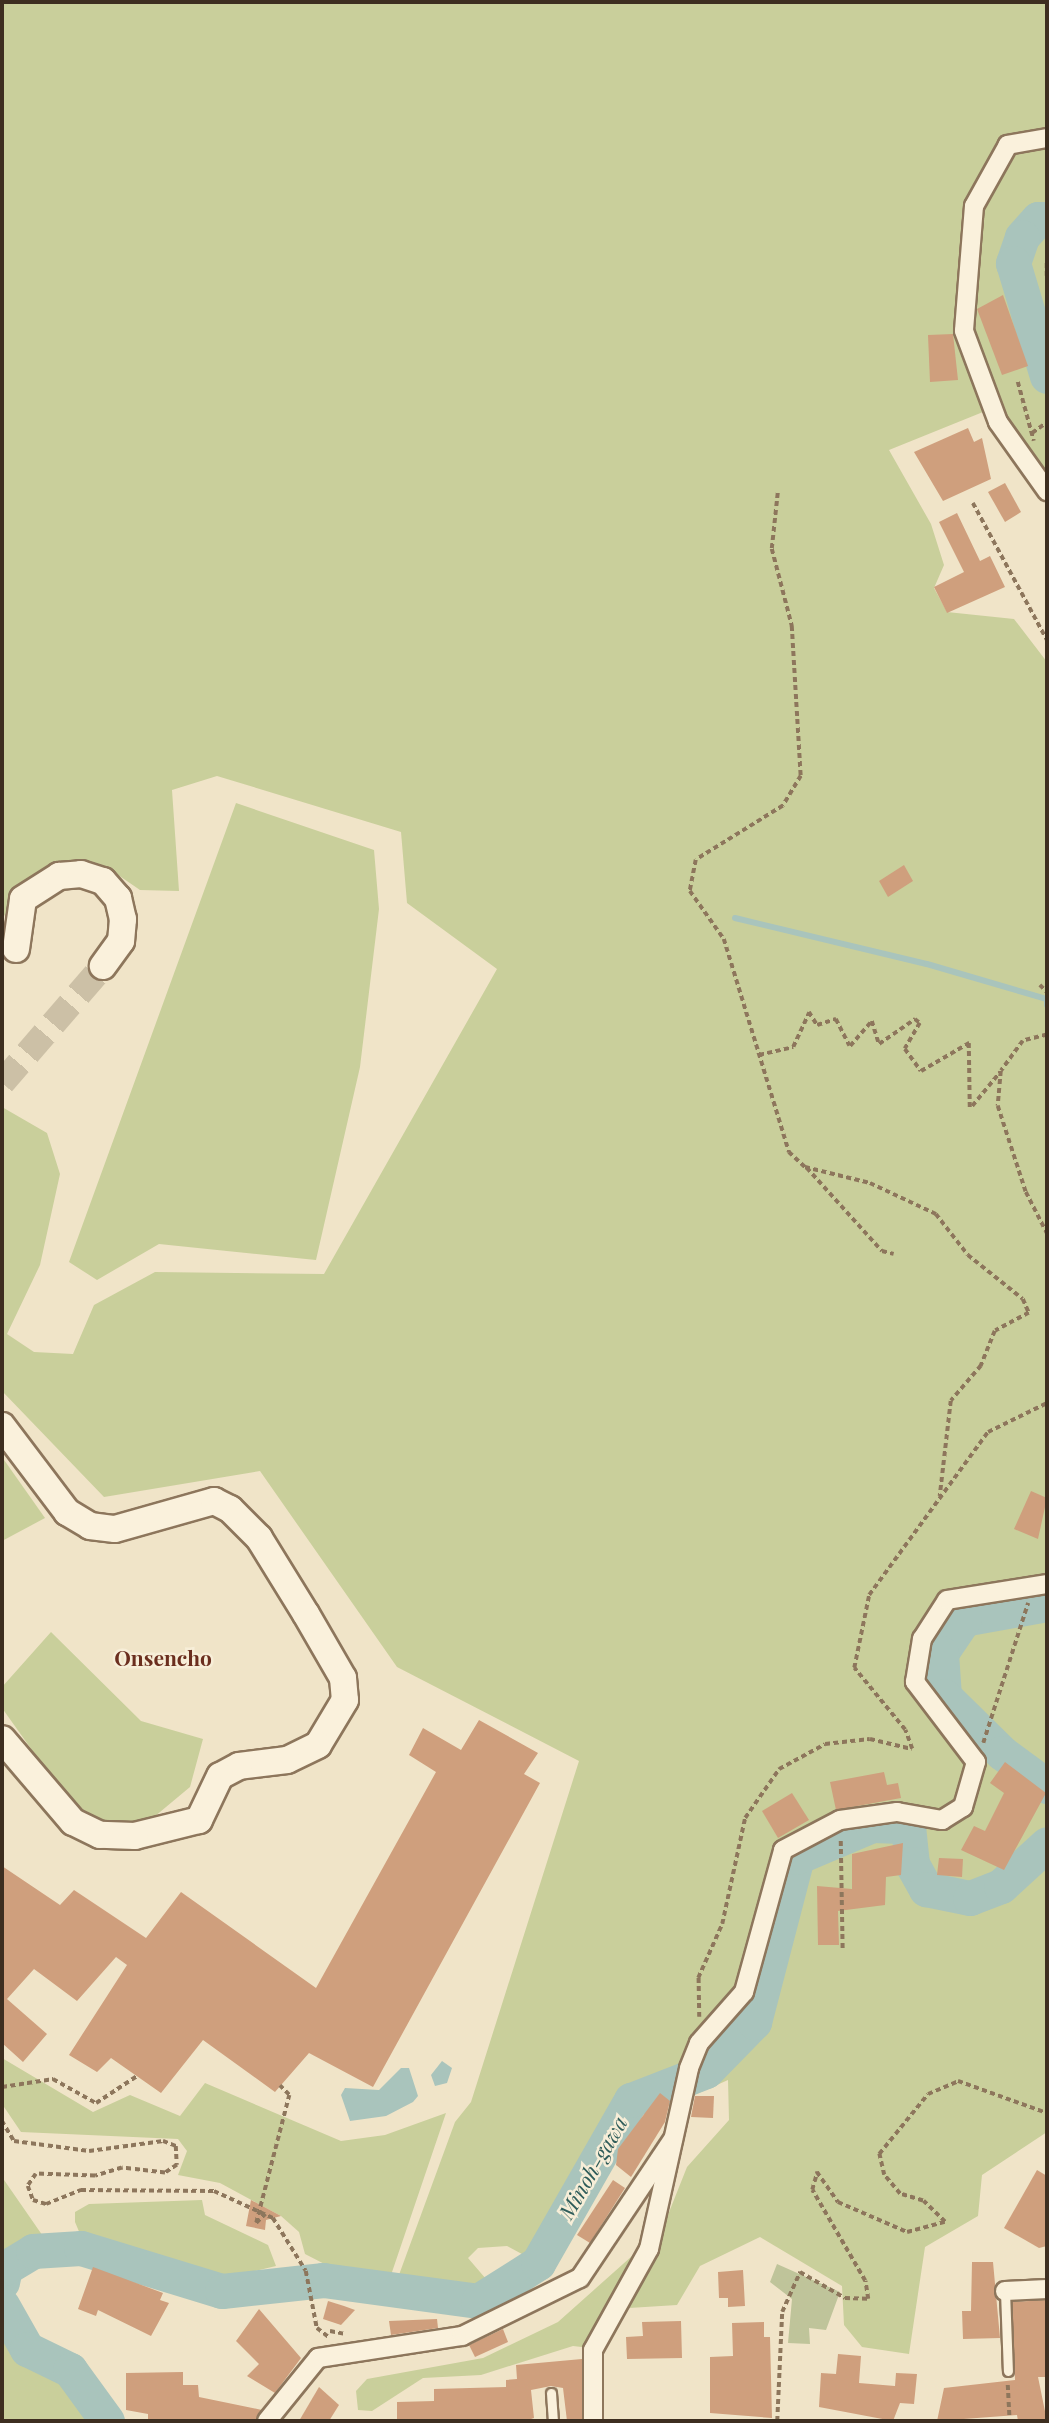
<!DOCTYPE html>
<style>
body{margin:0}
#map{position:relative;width:1049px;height:2423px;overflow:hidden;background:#f0e4c8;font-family:"Playfair Display",serif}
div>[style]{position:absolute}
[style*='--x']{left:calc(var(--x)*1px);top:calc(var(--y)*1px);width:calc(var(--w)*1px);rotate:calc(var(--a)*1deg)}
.green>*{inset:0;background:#c9cf9b}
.cemetery>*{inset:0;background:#bfc49a}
.water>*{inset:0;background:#a9c4bc}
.stream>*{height:6px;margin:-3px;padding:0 3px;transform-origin:3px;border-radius:3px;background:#a9c4bc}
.river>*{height:35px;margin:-17.5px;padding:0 17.5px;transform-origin:17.5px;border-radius:17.5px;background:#a9c4bc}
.building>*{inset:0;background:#cf9f7d}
.secondary-tunnel>*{height:26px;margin-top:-13px;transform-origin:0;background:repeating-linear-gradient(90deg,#ccc0a6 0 26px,transparent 0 39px)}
.path>*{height:3.5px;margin-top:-1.75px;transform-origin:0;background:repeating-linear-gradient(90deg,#8d765c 0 5px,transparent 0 8.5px)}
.roads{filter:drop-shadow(2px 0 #8d765c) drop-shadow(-2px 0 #8d765c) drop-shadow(0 2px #8d765c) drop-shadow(0 -2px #8d765c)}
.lane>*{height:9px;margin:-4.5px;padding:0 4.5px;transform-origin:4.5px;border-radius:4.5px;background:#faf1dc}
.street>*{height:18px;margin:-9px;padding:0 9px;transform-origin:9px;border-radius:9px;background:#faf1dc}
.secondary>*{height:26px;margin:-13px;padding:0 13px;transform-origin:13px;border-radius:13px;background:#faf1dc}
.path-bridge>*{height:3.5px;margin-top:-1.75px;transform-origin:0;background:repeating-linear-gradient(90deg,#8d765c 0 5px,transparent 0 8.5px)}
span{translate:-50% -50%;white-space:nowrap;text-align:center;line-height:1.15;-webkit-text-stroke:5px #f7eed8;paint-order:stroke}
.neighbourhood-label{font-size:21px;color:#6b2e1e;font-weight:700}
.water-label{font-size:21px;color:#2f5d5a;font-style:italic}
.frame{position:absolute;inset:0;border:4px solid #3d2e20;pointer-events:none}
</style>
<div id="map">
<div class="green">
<div style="clip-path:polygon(2px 2px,1047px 2px,1047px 489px,1040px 497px,983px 412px,889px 450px,931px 524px,944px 565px,934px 588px,947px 612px,1014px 619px,1047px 662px,1047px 2132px,982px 2175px,978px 2216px,925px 2247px,909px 2354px,862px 2347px,844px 2325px,842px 2286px,760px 2237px,700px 2266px,677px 2305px,629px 2308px,626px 2301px,654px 2250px,687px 2167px,729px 2120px,728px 2080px,690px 2097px,684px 2067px,623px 2095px,533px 2260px,507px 2246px,478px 2248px,468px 2258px,492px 2286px,475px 2296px,396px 2283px,455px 2122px,471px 2102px,579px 1761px,397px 1667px,260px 1471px,104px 1497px,2px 1391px,2px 1107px,47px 1133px,60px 1174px,40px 1265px,7px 1334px,34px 1352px,73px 1354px,94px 1305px,155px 1272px,324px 1274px,497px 969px,407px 903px,401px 832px,217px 776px,172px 790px,179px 891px,140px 890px,105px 866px,57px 868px,15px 895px,2px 920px)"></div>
<div style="clip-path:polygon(236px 803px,374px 850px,379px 909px,360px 1067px,316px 1260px,159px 1244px,97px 1280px,69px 1262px)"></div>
<div style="clip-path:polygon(2px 1457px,45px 1518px,2px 1541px)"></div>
<div style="clip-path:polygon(51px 1632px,141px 1721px,203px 1739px,190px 1787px,148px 1822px,100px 1824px,69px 1802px,2px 1708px,2px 1687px)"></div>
<div style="clip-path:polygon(2px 2058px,93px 2112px,130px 2095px,180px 2116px,205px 2083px,341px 2141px,385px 2135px,446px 2113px,390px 2278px,340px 2272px,305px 2254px,299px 2232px,281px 2216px,220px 2183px,178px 2175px,187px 2151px,178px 2139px,21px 2132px,2px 2104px)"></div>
<div style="clip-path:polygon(2px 2177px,47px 2242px,30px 2244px,2px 2264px)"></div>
<div style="clip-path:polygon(202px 2200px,205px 2215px,268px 2245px,276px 2266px,222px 2279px,83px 2241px,75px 2222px,75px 2212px,89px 2204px)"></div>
<div style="clip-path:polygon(632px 2256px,640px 2257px,590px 2348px,573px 2346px,481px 2375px,423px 2378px,372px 2411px,358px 2410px,356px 2391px,367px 2379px,483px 2358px,558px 2322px)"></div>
<div style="clip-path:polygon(2px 2323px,19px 2350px,65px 2377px,98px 2421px,2px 2421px)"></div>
</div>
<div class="cemetery">
<div style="clip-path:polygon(777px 2264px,840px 2292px,826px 2330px,809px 2328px,810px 2344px,788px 2343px,792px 2299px,770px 2282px)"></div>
</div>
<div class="water">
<div style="clip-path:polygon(442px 2061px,452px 2068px,447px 2083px,435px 2086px,431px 2075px)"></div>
<div style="clip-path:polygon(401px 2068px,409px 2068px,418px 2096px,413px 2102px,386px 2116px,350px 2121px,341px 2095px,345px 2088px,379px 2090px)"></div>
</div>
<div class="stream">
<div style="--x:735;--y:918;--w:197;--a:13.5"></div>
<div style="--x:927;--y:964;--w:125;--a:16.3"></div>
<div style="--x:1047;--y:999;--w:6;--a:90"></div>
</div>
<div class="river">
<div style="--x:1047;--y:219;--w:9;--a:180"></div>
<div style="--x:1038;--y:219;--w:24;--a:132"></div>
<div style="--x:1022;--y:237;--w:28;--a:109"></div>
<div style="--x:1013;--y:263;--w:118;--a:73.3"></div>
<div style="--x:1047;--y:1604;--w:84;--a:169.8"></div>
<div style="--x:964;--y:1619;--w:41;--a:124.1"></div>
<div style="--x:941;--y:1653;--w:43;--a:86"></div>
<div style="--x:944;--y:1696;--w:81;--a:44.5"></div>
<div style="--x:1002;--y:1753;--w:56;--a:36.3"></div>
<div style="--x:2;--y:2282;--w:14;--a:-78"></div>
<div style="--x:5;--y:2268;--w:33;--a:-31"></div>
<div style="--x:33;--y:2251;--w:48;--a:-3.6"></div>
<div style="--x:81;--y:2248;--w:147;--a:17"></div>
<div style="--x:222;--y:2291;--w:102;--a:-6.2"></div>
<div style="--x:323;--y:2280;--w:156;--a:7.7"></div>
<div style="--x:478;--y:2301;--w:71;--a:-32.3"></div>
<div style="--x:538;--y:2263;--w:188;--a:-60.3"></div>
<div style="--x:631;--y:2100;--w:80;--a:-21.1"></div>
<div style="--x:706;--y:2071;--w:69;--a:-45.6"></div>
<div style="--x:754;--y:2022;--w:171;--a:-75.4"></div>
<div style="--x:797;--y:1857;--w:82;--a:-23.1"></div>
<div style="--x:872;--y:1825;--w:36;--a:2"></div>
<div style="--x:908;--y:1826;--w:38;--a:84"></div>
<div style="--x:912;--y:1864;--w:29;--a:61"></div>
<div style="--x:926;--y:1889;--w:45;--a:11.6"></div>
<div style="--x:970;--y:1898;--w:33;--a:-21"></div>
<div style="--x:1001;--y:1886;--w:62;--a:-42.4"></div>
<div style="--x:2;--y:2305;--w:51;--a:60.4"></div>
<div style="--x:27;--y:2349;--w:48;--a:26"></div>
<div style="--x:70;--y:2370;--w:63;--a:54"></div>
</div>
<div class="building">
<div style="clip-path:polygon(1003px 295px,1028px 366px,1002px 375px,977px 309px)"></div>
<div style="clip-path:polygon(953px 334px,958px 380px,930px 382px,928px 335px)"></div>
<div style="clip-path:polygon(968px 428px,974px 442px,982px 438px,991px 479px,943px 501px,914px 452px)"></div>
<div style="clip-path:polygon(1005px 483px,1021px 512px,1005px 522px,988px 492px)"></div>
<div style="clip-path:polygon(957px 513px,980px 561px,990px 556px,1005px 587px,947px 613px,934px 587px,964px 572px,939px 522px)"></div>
<div style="clip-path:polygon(904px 865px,913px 881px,888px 897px,879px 881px)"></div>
<div style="clip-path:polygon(1031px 1491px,1047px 1498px,1038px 1539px,1014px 1529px)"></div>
<div style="clip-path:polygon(479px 1720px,538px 1753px,524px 1774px,540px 1783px,373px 2087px,309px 2053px,275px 2092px,203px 2040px,161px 2093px,111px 2058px,97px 2072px,69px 2055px,127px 1965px,116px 1957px,77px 2001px,34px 1969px,7px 1999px,47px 2034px,23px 2062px,2px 2043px,2px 1866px,60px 1905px,74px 1890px,146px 1938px,181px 1892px,316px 1988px,436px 1772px,409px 1755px,423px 1728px,461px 1750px)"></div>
<div style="clip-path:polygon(1005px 1762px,1046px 1793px,1004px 1870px,961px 1850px,974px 1826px,985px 1831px,1004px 1793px,990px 1783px)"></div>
<div style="clip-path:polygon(884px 1772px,887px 1785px,898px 1783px,901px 1798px,836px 1810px,830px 1782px)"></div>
<div style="clip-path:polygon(792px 1793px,809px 1820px,778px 1838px,762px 1811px)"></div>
<div style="clip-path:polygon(903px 1843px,901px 1875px,886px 1877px,885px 1905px,838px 1911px,839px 1945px,818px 1945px,817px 1886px,852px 1889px,852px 1854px)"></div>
<div style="clip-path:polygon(939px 1858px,963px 1859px,962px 1877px,937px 1875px)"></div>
<div style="clip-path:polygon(660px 2093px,670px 2101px,665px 2122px,631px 2177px,616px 2165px,618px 2149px)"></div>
<div style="clip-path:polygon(695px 2096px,714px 2096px,713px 2118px,691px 2117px)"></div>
<div style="clip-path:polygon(1037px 2170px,1047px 2176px,1047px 2246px,1039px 2248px,1004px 2228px)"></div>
<div style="clip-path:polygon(613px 2180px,625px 2188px,590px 2243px,577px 2235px)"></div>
<div style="clip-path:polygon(251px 2200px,281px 2216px,266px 2220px,265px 2230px,246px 2226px)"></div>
<div style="clip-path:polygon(972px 2262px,993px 2262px,1000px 2338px,963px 2339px,962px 2311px,971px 2311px)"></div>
<div style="clip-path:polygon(93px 2267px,163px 2293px,160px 2300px,169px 2303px,151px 2336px,98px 2310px,96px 2316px,78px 2309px)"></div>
<div style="clip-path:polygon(743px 2270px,745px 2306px,728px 2307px,728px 2298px,719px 2298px,718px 2272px)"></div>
<div style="clip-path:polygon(1047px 2300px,1047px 2377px,1038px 2377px,1047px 2421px,1018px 2421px,1017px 2415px,937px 2421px,944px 2388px,1015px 2380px,1012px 2302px)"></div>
<div style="clip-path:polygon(328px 2301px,344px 2306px,355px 2310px,341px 2325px,323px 2319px)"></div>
<div style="clip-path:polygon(259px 2309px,301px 2358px,275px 2393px,247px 2376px,259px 2364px,236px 2341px)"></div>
<div style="clip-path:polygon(437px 2319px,438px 2328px,391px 2335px,389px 2321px)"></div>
<div style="clip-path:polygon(681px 2321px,682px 2358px,627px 2359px,626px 2337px,643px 2336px,642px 2322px)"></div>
<div style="clip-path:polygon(764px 2322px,764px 2337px,770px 2337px,772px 2418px,710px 2413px,710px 2357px,733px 2356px,732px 2323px)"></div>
<div style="clip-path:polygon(503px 2329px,508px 2342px,475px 2357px,469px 2345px)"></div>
<div style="clip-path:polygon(838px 2354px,861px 2356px,859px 2383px,895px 2386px,896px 2373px,917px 2374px,914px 2404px,900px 2403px,893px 2421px,819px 2407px,821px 2373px,836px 2374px)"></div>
<div style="clip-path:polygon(582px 2359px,582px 2421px,567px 2421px,563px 2388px,551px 2386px,531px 2390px,534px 2418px,525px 2421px,397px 2421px,397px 2402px,434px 2401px,434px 2389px,506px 2387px,506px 2380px,517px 2379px,516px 2365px)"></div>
<div style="clip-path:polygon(183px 2372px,183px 2385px,198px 2385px,199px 2397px,262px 2410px,256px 2421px,148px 2421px,148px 2414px,126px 2410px,126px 2373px)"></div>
<div style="clip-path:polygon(319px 2387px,339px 2405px,329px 2421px,299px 2421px)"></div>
</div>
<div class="secondary-tunnel">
<div style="--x:2;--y:1083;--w:155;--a:-49.2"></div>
</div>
<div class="path">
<div style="--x:1047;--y:263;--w:13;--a:90"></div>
<div style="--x:1018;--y:382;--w:61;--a:74.8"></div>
<div style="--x:1032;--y:433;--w:19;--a:-36"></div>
<div style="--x:778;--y:493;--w:56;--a:96.1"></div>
<div style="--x:772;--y:549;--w:80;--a:75.4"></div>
<div style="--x:792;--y:626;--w:150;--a:86.6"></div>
<div style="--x:801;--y:776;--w:35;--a:121"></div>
<div style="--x:783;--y:806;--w:102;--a:148.2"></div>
<div style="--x:696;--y:860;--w:32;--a:101"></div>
<div style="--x:690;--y:891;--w:59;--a:54.7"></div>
<div style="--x:724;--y:939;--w:223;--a:73"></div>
<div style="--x:789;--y:1152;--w:22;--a:43"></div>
<div style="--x:805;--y:1167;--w:67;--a:13.8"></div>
<div style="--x:870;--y:1183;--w:73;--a:25.2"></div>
<div style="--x:936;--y:1214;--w:52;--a:52"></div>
<div style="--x:968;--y:1255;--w:70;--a:38.7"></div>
<div style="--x:1023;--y:1299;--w:15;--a:67"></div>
<div style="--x:1029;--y:1313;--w:38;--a:152"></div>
<div style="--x:995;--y:1331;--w:38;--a:112"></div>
<div style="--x:981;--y:1366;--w:46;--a:130.6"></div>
<div style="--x:951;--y:1401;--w:96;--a:96.6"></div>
<div style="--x:973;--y:503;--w:156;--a:61.6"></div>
<div style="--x:1040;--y:985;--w:10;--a:45"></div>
<div style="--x:809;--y:1012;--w:15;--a:58"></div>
<div style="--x:817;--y:1025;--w:20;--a:-18"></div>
<div style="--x:836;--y:1019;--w:30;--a:63"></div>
<div style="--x:850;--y:1046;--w:33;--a:-49"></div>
<div style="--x:872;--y:1021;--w:24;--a:73"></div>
<div style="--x:879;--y:1044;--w:44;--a:-34.8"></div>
<div style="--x:915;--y:1019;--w:6;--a:39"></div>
<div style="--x:920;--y:1023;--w:30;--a:120"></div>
<div style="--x:905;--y:1049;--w:27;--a:54"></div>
<div style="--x:921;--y:1071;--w:56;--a:-30.3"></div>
<div style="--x:969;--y:1043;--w:65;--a:89.1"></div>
<div style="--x:1047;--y:1035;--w:25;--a:166"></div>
<div style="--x:1023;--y:1041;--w:37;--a:126"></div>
<div style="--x:1001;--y:1071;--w:35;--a:95"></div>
<div style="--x:998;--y:1106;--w:90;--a:72"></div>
<div style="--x:1026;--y:1192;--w:46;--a:62.9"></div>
<div style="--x:759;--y:1055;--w:35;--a:-13"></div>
<div style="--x:793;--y:1047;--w:38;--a:-65"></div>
<div style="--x:972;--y:1106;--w:44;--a:-50.5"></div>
<div style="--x:807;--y:1168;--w:112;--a:47.9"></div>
<div style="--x:882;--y:1251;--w:12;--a:14"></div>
<div style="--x:983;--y:1743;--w:147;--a:-72.2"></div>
<div style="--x:841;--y:1841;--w:110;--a:89"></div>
<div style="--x:699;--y:2017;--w:39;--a:-91"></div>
<div style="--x:698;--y:1978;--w:59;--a:-66"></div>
<div style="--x:722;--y:1924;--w:108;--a:-77.8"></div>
<div style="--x:745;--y:1818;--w:60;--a:-55.2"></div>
<div style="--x:779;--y:1769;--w:52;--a:-28.5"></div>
<div style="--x:825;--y:1744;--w:45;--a:-6.3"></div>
<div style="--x:870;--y:1739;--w:43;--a:13.4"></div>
<div style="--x:912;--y:1749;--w:20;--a:-110"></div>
<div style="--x:905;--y:1730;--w:80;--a:-129.4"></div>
<div style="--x:854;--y:1668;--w:75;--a:-78.4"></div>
<div style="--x:869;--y:1595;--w:202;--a:-53.9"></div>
<div style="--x:988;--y:1432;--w:66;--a:-26.2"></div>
<div style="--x:2;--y:2087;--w:52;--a:-8.9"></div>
<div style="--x:53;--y:2079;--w:49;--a:29.2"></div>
<div style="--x:96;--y:2103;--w:49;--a:-33.4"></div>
<div style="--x:2;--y:2121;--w:23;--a:59"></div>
<div style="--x:14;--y:2141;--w:76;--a:7.6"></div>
<div style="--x:89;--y:2151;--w:75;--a:-7.7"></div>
<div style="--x:163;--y:2141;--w:14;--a:21"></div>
<div style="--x:176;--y:2146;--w:19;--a:87"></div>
<div style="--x:177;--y:2165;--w:14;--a:146"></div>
<div style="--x:165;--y:2173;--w:43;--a:-173.4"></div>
<div style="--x:122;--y:2168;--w:28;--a:163"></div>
<div style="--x:95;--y:2176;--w:59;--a:-178.1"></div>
<div style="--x:36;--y:2174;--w:14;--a:124"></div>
<div style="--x:28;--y:2186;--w:15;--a:70"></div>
<div style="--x:33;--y:2200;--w:14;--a:17"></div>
<div style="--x:46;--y:2204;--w:38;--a:-22"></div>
<div style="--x:81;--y:2190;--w:133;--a:0.4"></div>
<div style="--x:214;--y:2191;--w:65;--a:24.6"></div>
<div style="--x:273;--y:2218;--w:62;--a:58.1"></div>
<div style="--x:306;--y:2271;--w:58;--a:79.1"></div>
<div style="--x:317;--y:2328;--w:16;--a:38"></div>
<div style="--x:256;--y:2223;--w:13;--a:-45"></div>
<div style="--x:330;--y:2331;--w:15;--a:11"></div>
<div style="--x:1008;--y:2385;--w:36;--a:87"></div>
<div style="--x:777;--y:2421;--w:109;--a:-87.4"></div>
<div style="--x:782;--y:2312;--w:44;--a:-65.8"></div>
<div style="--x:800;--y:2272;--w:52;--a:30"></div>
<div style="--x:845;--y:2298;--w:23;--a:2"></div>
<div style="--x:868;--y:2299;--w:18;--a:-99"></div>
<div style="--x:865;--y:2281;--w:105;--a:-120.2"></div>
<div style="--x:812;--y:2190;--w:19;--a:-74"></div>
<div style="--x:817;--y:2172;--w:37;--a:55"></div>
<div style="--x:838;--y:2202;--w:75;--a:23.5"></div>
<div style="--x:907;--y:2232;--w:39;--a:-15"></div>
<div style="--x:945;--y:2222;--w:30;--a:-136"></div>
<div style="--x:923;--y:2201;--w:24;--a:-163"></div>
<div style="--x:900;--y:2194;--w:25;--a:-130"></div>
<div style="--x:884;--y:2175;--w:22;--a:-103"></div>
<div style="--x:879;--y:2154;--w:77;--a:-50.8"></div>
<div style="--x:928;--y:2094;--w:33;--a:-23"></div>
<div style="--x:958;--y:2081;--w:95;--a:19.8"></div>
</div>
<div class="roads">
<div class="lane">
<div style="--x:1005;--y:2291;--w:80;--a:87.9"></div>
<div style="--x:551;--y:2393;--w:28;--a:86"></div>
</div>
<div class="street">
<div style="--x:1047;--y:138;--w:40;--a:170"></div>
<div style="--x:1008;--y:145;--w:70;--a:119.1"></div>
<div style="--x:974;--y:206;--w:125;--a:94.6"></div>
<div style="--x:964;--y:331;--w:97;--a:69.5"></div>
<div style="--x:998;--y:422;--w:85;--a:54.6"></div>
<div style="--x:1005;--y:2291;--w:42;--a:-2.7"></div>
<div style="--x:267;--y:2421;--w:81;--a:-51"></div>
<div style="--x:318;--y:2358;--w:146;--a:-8.7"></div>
<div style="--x:462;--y:2336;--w:131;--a:-26.2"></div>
<div style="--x:580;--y:2278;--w:167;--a:-56.2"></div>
<div style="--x:593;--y:2421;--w:71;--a:-90"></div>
<div style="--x:593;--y:2350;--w:115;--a:-61"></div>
<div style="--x:649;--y:2249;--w:185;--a:-77.5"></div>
<div style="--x:689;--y:2068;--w:27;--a:-68"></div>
<div style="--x:699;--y:2043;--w:68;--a:-48.6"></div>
<div style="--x:744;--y:1992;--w:147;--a:-74.6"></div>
<div style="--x:783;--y:1850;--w:64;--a:-27.8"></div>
<div style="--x:840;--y:1820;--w:58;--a:-8"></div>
<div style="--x:897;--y:1812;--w:46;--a:10.1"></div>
<div style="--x:942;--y:1820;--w:25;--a:-32"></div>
<div style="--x:963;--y:1807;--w:47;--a:-73.9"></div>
<div style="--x:976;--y:1762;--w:101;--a:-127.3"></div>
<div style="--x:915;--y:1682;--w:44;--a:-80.8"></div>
<div style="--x:922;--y:1639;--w:46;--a:-57.3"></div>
<div style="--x:947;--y:1600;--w:101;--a:-9.1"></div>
</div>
<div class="secondary">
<div style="--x:16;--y:949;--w:50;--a:-82"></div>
<div style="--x:23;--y:899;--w:43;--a:-32.6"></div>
<div style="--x:59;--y:876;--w:22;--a:-5"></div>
<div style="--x:81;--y:874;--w:23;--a:18"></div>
<div style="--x:103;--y:881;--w:23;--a:49"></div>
<div style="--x:118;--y:898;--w:22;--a:77"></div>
<div style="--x:123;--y:919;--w:22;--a:95"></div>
<div style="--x:121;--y:941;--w:31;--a:126"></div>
<div style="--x:2;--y:1426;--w:108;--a:52.9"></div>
<div style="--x:67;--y:1512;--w:27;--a:31"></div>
<div style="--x:90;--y:1526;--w:25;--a:7"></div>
<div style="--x:115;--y:1529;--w:103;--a:-15.8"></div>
<div style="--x:214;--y:1501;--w:18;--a:27"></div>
<div style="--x:230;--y:1509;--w:41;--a:45"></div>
<div style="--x:259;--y:1538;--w:89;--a:58.3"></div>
<div style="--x:306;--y:1614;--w:74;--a:60"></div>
<div style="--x:343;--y:1678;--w:22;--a:85"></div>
<div style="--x:345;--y:1700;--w:52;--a:121"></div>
<div style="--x:318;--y:1745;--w:34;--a:154"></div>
<div style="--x:287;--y:1760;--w:48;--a:172.9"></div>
<div style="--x:239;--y:1766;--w:21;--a:152"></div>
<div style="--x:220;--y:1776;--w:49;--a:115.5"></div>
<div style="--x:199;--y:1820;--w:66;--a:166"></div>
<div style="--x:135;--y:1836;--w:35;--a:-178"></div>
<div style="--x:100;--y:1835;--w:30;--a:-154"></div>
<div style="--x:73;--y:1822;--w:109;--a:-130.5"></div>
</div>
</div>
<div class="path-bridge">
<div style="--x:256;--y:2223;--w:132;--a:-75.5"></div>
<div style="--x:289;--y:2095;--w:13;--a:-135"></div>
</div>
<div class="neighbourhood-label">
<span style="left:163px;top:1657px">Onsencho</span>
</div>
<div class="water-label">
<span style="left:592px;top:2167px;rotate:-60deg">Minoh-gawa</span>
</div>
<div class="frame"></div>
</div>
